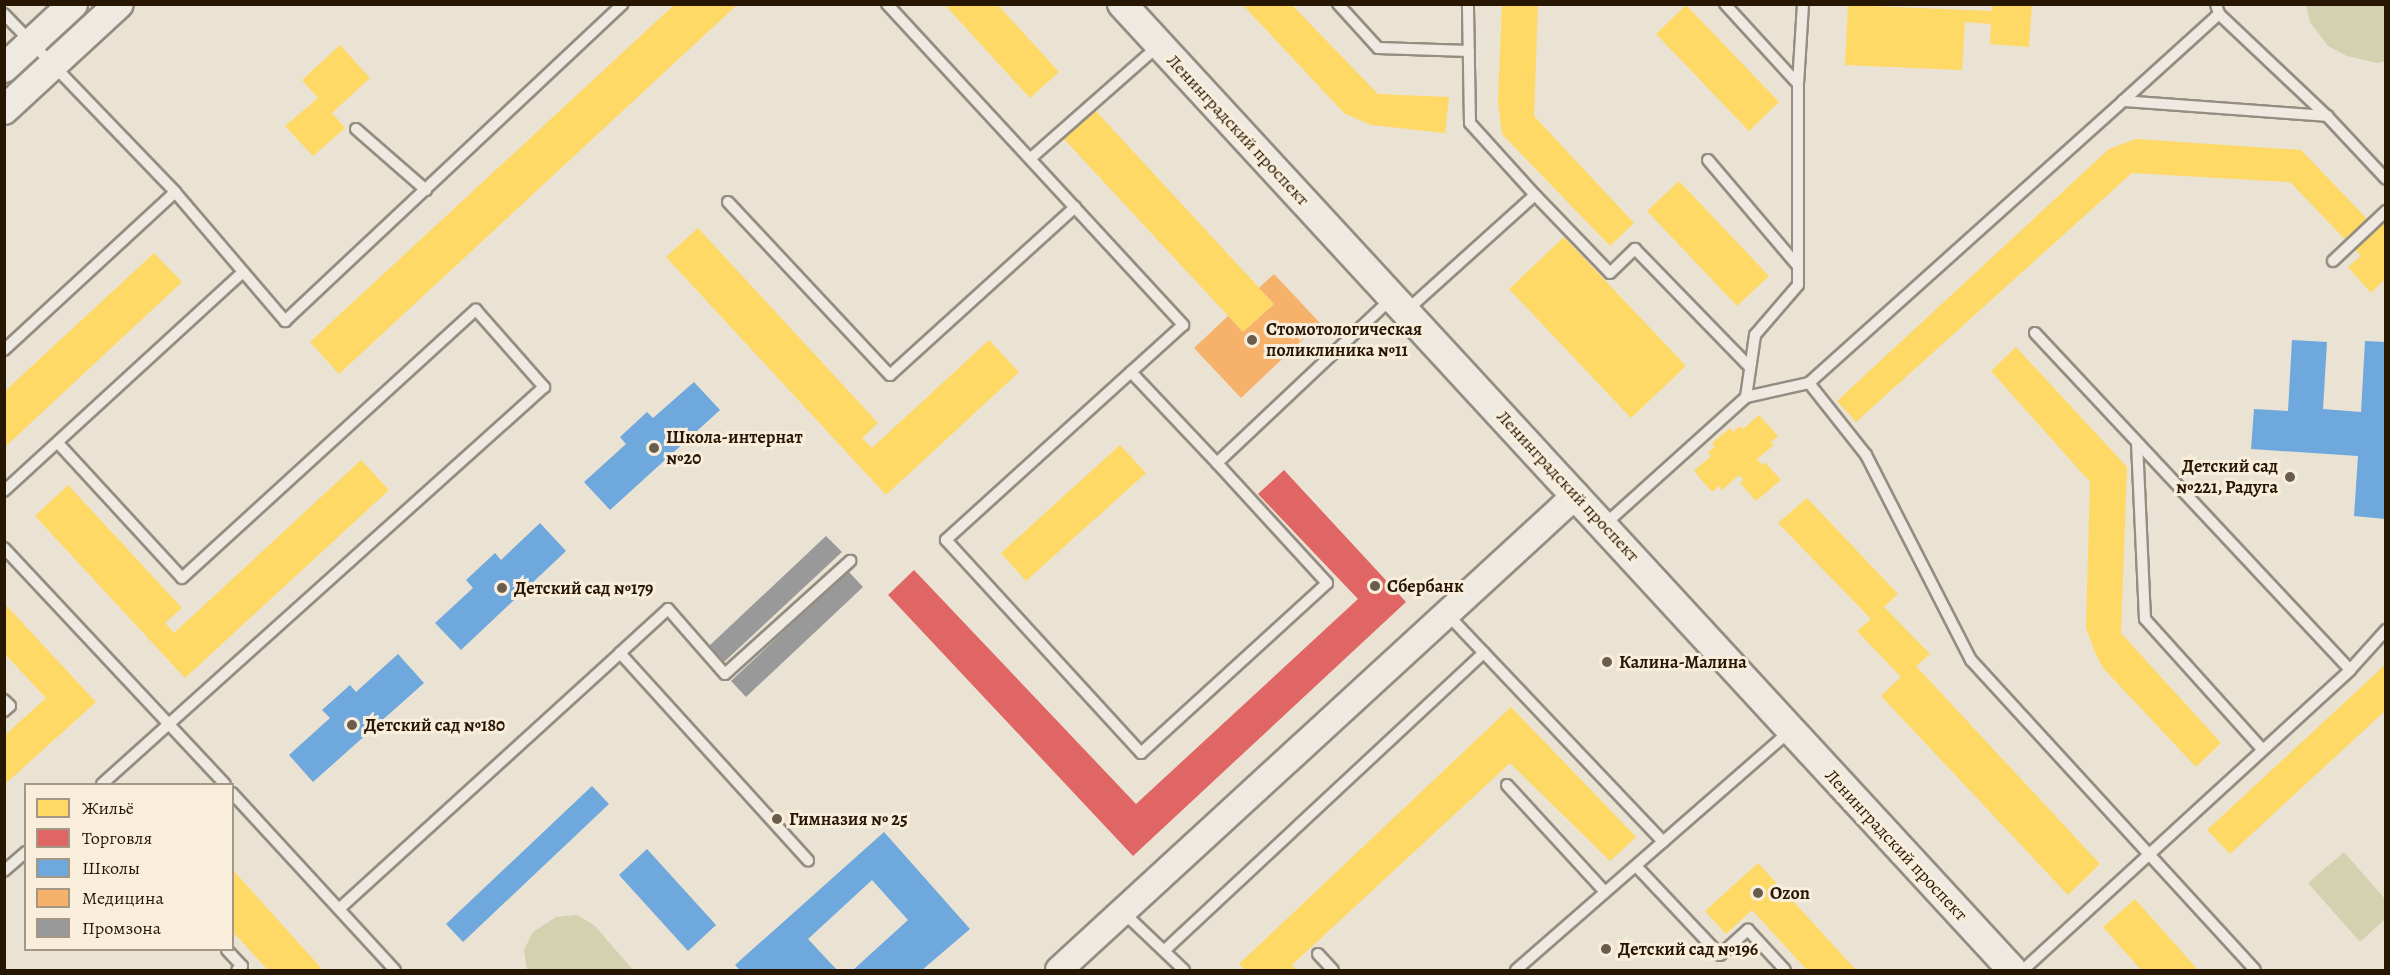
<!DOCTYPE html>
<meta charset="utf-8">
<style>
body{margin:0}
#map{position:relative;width:2390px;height:975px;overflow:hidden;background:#eae2d2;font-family:Alegreya,serif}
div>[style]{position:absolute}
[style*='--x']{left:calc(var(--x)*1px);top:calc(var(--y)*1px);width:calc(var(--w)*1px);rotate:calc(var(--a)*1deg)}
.green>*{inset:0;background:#d3d1af}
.homes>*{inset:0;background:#ffd966}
.shops>*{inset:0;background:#e06666}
.schools>*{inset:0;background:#6fa8dc}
.health>*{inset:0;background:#f6b26b}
.industry>*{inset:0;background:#999}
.roads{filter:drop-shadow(2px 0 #948d82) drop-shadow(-2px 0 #948d82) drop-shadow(0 2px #948d82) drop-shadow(0 -2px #948d82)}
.service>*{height:10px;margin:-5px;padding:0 5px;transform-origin:5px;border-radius:5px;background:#eeeae1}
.tertiary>*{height:26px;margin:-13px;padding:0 13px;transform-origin:13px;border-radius:13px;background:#eeeae1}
.secondary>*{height:28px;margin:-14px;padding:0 14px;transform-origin:14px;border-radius:14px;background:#eeeae1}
.dots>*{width:16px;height:16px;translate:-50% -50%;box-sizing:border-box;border:3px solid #f8eedb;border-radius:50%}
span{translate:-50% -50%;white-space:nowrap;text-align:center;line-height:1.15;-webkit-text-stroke:6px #f8eedb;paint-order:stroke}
.street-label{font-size:18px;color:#271602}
.poi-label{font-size:18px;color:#271602;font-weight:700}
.left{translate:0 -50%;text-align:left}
.right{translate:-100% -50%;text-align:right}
.frame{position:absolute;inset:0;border:6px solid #271602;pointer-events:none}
.legend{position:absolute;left:24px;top:783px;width:210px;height:168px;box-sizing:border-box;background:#f8eedb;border:2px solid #a49884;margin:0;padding:8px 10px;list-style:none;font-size:18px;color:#271602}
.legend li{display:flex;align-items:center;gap:12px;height:30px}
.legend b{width:30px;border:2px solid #a49884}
</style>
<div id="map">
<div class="green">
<div style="clip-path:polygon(2306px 5px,2385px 5px,2385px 61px,2378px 63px,2347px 56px,2328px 46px,2310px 22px)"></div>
<div style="clip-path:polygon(2344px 852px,2385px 899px,2385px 919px,2360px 942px,2308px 883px)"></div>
<div style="clip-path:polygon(577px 915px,594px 925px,633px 970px,527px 970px,524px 950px,533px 932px,556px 917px)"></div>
</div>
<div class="homes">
<div style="clip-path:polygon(675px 4px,738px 4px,339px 374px,310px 342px)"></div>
<div style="clip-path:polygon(944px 4px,997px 4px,1059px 72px,1030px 98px)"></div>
<div style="clip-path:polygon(1242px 4px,1291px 4px,1378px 94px,1449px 97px,1445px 133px,1371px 125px,1344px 113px)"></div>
<div style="clip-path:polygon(1502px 4px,1538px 4px,1534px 116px,1634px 223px,1610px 246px,1502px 134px,1498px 101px)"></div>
<div style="clip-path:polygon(1992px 4px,2032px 4px,2029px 47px,1990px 44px,1991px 24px,1965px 22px,1962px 70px,1845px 65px,1848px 5px,1992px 11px)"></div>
<div style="clip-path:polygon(1686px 5px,1779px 102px,1749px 131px,1656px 34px)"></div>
<div style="clip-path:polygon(340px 45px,370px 78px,332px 113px,345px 128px,313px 156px,285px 126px,318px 98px,302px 80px)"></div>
<div style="clip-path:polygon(1094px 109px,1274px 304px,1243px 332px,1063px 138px)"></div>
<div style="clip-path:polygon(2136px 139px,2301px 150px,2372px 224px,2380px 219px,2386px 225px,2386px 278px,2371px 293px,2348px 267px,2361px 256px,2290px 182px,2132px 173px,1856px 422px,1837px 401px,2109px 149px)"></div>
<div style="clip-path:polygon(1679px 181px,1769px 276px,1737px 306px,1647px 211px)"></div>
<div style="clip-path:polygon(698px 228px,878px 423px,862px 438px,872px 448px,989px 340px,1019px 372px,886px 495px,666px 257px)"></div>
<div style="clip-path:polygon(1564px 237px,1686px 366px,1631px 418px,1509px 289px)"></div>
<div style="clip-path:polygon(154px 253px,182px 282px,4px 448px,4px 392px)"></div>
<div style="clip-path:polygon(2016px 347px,2127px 467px,2121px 633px,2221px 743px,2196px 767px,2103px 668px,2094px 650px,2086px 628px,2090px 482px,1991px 371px)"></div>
<div style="clip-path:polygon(1759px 415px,1778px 436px,1771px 442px,1774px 445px,1757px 459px,1762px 465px,1765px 462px,1781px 480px,1756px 501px,1740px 483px,1744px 480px,1739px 475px,1722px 490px,1719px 486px,1712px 492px,1694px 471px,1711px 456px,1708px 452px,1715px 447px,1712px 443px,1730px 428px,1733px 432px,1740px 426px,1743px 429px)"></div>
<div style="clip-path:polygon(1120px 445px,1146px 473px,1026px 581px,1001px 553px)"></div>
<div style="clip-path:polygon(361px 460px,389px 490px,185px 678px,35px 516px,68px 485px,182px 608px,165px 623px,174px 633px)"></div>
<div style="clip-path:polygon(1807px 498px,1898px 594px,1884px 607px,1930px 654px,1916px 666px,2100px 864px,2068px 895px,1881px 696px,1901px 677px,1857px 631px,1871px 619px,1778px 523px)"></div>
<div style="clip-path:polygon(4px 603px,96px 702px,4px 785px,4px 736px,46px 698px,4px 653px)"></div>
<div style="clip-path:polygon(2386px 664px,2386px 710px,2230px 854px,2207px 830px)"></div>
<div style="clip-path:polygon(1511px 707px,1636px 837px,1610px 861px,1510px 763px,1292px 965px,1296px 970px,1245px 970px,1239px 964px)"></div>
<div style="clip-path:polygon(1758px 863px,1856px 970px,1807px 970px,1752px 910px,1726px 934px,1705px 911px)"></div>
<div style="clip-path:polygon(232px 869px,323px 970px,268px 970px,232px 931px)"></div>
<div style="clip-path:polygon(2135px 899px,2198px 970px,2141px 970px,2103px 927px)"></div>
</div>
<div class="shops">
<div style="clip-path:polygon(1284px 470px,1406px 602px,1133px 856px,888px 595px,914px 570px,1136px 804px,1358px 599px,1258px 494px)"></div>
</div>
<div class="schools">
<div style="clip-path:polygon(2292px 340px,2327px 342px,2323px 409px,2361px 412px,2365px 341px,2386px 342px,2386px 519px,2354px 516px,2358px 456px,2251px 449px,2254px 409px,2288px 411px)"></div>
<div style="clip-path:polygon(694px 382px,720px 410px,610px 510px,584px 482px,626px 444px,620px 437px,647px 412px,653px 418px)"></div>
<div style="clip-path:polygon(540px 523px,566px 551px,461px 650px,435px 623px,473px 588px,466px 580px,495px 553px,501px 560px)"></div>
<div style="clip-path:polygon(398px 654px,424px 683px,313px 782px,289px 755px,330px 718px,322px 710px,350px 685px,356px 692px)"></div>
<div style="clip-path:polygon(592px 786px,609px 804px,463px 942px,446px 924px)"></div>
<div style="clip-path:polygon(884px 832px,970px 929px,922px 970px,853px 970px,908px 920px,872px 880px,808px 939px,837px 970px,740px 970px,735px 965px)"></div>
<div style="clip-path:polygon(647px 849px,716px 925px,688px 951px,619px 875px)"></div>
</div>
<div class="health">
<div style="clip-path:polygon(1274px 274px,1320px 323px,1241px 398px,1194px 348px,1228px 316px,1243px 332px,1274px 304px,1259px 288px)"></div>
</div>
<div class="industry">
<div style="clip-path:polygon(826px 536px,842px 552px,724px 662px,709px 646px)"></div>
<div style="clip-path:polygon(848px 571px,863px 587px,746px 697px,731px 681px)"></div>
</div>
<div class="roads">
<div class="service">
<div style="--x:887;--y:4;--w:437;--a:47.3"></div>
<div style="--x:1183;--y:325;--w:70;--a:137.9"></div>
<div style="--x:1131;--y:372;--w:125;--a:46.6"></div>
<div style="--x:1217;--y:463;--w:241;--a:-43.3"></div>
<div style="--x:1338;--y:4;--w:59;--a:47.7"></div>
<div style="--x:1378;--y:48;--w:91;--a:1.9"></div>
<div style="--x:1725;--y:4;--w:108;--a:47.6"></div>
<div style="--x:4;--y:14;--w:247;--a:46.1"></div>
<div style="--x:175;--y:192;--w:170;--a:49.5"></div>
<div style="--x:285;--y:321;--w:463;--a:-43.2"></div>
<div style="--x:2219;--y:14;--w:149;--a:43.4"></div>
<div style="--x:2123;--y:101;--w:130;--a:-42.2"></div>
<div style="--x:2219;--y:14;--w:10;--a:-107"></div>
<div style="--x:356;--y:129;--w:93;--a:41.1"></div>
<div style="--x:1031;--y:158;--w:171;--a:-41.4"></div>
<div style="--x:1708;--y:160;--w:139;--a:49.7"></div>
<div style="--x:1535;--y:195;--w:108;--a:46.1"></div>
<div style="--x:1610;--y:273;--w:35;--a:-44"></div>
<div style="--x:1635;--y:249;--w:162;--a:45.8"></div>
<div style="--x:728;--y:202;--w:237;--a:46.9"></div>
<div style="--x:890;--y:375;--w:250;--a:-42.2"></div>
<div style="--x:2333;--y:261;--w:73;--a:-43.3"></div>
<div style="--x:1406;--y:311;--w:173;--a:-42"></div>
<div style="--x:1535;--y:195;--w:97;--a:-132.1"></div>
<div style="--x:1470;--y:123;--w:119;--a:-91"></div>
<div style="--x:2035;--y:333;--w:461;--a:46.9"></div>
<div style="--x:4;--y:350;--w:233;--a:-42.7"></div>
<div style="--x:1131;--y:372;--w:250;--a:137.8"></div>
<div style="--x:946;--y:540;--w:289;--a:47.5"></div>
<div style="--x:1141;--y:753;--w:252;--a:-42.4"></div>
<div style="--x:1327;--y:583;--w:163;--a:-132.5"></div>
<div style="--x:1809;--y:383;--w:92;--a:51.6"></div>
<div style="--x:1866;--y:455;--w:230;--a:62.9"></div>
<div style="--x:1971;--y:660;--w:420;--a:47.5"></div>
<div style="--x:1746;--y:397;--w:63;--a:-81.7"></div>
<div style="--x:1755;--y:335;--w:66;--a:-49.3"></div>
<div style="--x:1798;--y:285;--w:201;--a:-90"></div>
<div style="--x:1798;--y:84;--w:80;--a:-86.4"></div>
<div style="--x:58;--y:443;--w:183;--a:47.4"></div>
<div style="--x:182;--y:578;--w:398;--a:-42.4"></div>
<div style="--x:476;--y:310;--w:103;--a:48.6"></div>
<div style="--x:544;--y:387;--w:594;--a:138.07"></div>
<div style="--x:2137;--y:443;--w:176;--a:87.4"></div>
<div style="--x:2145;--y:619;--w:175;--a:48"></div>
<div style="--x:4;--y:491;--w:323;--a:-42.5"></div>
<div style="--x:1604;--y:525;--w:191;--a:-42"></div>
<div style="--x:1746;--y:397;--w:65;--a:-12.5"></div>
<div style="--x:1809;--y:383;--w:422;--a:-41.9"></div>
<div style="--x:2123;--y:101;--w:205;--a:4.2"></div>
<div style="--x:2327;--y:116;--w:86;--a:46.9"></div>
<div style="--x:4;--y:548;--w:323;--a:46.9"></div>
<div style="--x:1447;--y:614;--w:314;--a:46.5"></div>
<div style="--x:620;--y:653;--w:65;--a:-42.5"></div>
<div style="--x:668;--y:609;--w:86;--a:48.8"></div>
<div style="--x:725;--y:674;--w:169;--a:-42.1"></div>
<div style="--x:4;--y:700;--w:8;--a:45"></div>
<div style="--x:10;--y:706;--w:8;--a:140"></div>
<div style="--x:1507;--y:785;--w:145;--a:47.5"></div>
<div style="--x:232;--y:793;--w:241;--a:47.4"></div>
<div style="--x:1636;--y:866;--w:122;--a:46.7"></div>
<div style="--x:1720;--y:955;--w:38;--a:-42"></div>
<div style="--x:1748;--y:930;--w:54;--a:47.2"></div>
<div style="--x:4;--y:871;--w:29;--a:-41"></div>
<div style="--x:339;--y:909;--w:380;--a:-42.3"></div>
<div style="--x:620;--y:653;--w:280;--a:47.8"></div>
<div style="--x:1123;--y:912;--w:84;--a:43.6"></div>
<div style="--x:227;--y:950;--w:22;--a:47"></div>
<div style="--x:242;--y:966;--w:6;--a:141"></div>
<div style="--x:1165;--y:950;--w:436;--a:-43"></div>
<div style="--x:1318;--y:954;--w:22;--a:47"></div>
<div style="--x:1516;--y:970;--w:365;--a:-41.1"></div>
<div style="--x:2023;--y:970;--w:444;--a:-42.5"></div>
<div style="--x:2350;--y:670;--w:54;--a:-48"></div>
</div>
<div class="tertiary">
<div style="--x:1059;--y:970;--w:702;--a:-42.58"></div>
</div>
<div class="secondary">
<div style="--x:1122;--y:4;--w:1313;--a:47.34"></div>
<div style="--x:4;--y:68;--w:94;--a:-42.8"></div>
<div style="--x:4;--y:110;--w:156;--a:-42.7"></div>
</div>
</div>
<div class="dots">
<div style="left:1252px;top:340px;background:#6b5d4b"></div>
<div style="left:654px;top:448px;background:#6b5d4b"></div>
<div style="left:2290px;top:477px;background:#6b5d4b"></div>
<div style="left:1375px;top:586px;background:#6b5d4b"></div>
<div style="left:502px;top:588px;background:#6b5d4b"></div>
<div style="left:1607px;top:662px;background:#6b5d4b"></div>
<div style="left:352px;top:725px;background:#6b5d4b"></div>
<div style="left:777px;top:819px;background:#6b5d4b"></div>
<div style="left:1758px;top:893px;background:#6b5d4b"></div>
<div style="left:1606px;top:949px;background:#6b5d4b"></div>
</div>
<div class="street-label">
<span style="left:1238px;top:130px;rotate:47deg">Ленинградский проспект</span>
<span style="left:1568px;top:486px;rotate:47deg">Ленинградский проспект</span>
<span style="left:1896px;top:845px;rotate:47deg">Ленинградский проспект</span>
</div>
<div class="poi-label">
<span class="left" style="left:1266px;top:340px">Стомотологическая<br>поликлиника №11</span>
<span class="left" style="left:666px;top:448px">Школа-интернат<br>№20</span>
<span class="right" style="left:2278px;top:477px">Детский сад<br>№221, Радуга</span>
<span class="left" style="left:1387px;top:586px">Сбербанк</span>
<span class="left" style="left:514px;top:588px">Детский сад №179</span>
<span class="left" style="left:1619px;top:662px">Калина-Малина</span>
<span class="left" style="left:364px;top:725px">Детский сад №180</span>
<span class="left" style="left:789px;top:819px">Гимназия № 25</span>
<span class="left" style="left:1770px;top:893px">Ozon</span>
<span class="left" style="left:1618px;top:949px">Детский сад №196</span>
</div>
<div class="frame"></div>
<ul class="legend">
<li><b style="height:16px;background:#ffd966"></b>Жильё</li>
<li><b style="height:16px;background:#e06666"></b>Торговля</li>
<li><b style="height:16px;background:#6fa8dc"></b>Школы</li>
<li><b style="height:16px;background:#f6b26b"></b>Медицина</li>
<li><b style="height:16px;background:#999"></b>Промзона</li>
</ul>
</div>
